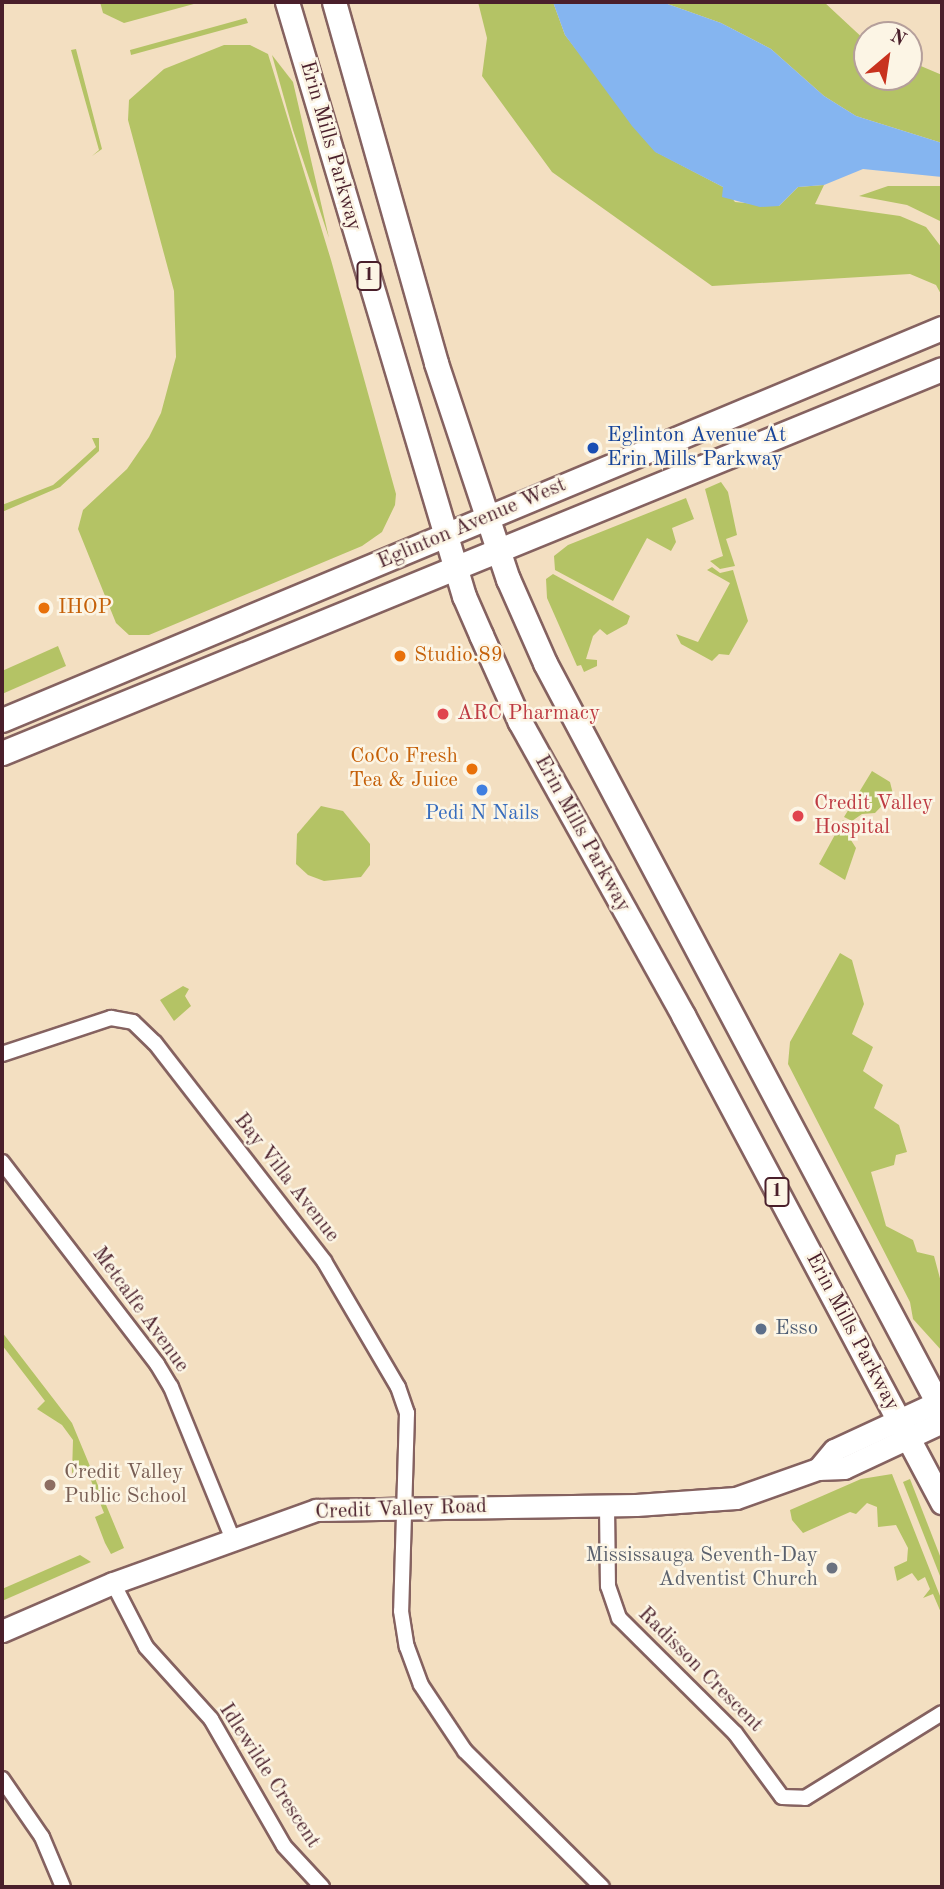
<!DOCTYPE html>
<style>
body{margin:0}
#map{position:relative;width:944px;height:1889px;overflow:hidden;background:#f3dfc1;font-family:"Old Standard TT",serif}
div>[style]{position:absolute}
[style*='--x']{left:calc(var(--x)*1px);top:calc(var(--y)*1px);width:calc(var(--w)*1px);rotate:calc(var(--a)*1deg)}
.green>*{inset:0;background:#b4c365}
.water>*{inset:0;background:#85b5f0}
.roads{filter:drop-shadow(2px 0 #856260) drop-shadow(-2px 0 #856260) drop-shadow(0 2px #856260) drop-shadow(0 -2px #856260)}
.street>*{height:14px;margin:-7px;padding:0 7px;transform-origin:7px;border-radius:7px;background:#fff}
.secondary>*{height:21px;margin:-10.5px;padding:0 10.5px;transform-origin:10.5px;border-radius:10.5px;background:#fff}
.primary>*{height:23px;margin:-11.5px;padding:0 11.5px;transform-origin:11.5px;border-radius:11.5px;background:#fff}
.dots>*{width:19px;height:19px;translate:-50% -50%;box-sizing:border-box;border:4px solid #fcf5e5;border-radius:50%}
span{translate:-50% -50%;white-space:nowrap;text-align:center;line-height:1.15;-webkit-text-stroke:5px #fcf5e5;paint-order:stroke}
.shield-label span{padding:2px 5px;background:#fcf5e5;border:2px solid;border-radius:5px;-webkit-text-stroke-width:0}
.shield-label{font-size:19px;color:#4a1f2b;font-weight:700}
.street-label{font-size:21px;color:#4a1f2b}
.transit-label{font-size:21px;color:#164399}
.left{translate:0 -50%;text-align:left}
.food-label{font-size:21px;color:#c56008}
.right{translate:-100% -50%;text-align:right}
.health-label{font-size:21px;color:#be3a42}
.shop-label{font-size:21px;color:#366cbe}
.service-label{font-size:21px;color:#4e5e75}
.education-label{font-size:21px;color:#785e54}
.worship-label{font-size:21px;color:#5b616d}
.frame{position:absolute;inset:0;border:4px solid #4a1f2b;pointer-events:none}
.north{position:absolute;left:853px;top:21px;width:70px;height:70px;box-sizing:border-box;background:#fcf5e5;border:2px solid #b59f9b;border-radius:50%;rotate:29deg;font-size:19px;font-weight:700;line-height:28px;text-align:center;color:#4a1f2b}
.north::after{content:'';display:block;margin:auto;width:24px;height:32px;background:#c8321e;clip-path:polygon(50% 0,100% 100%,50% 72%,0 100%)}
</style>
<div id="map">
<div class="green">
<div style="clip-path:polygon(100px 2px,201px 2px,124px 23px,103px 13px)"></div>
<div style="clip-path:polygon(478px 2px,553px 2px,565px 35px,656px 152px,723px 187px,735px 202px,779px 206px,798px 187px,824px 185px,815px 204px,900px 216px,926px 227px,942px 248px,942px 296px,936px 285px,910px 274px,712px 286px,552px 172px,482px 76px,487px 38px)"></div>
<div style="clip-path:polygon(662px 2px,824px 2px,867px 42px,867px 77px,909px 77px,909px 61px,942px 75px,942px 143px,856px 116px,824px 96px,771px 49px,721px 23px)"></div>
<div style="clip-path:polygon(246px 18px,248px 23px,131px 55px,130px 50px)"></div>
<div style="clip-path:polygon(224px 45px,250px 45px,268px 54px,331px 260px,396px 494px,395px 505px,382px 532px,362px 546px,149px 635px,129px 635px,116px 623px,78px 529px,83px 510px,127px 469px,149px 437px,161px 413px,176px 357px,174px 291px,128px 120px,129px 100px,164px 69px)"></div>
<div style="clip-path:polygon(76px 49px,102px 149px,92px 156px,99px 150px,71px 50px)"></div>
<div style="clip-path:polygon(272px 55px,293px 82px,329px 238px,293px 130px)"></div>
<div style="clip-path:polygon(888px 186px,942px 186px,942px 222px,907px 205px,859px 196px)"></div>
<div style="clip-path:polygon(92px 438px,99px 438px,99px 451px,60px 487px,2px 512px,2px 505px,53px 485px,74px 467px,96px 447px)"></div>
<div style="clip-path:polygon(721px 482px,728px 492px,737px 535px,726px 539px,735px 566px,720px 569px,710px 561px,723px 556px,705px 489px)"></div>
<div style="clip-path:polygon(686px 498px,694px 519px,672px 528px,676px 542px,671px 551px,647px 538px,613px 601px,555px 570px,554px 556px,568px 545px)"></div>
<div style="clip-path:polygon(712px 567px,720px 573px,733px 570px,748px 621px,729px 655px,719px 654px,712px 661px,681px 644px,676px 634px,698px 642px,730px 583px,707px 570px)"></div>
<div style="clip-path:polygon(553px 574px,630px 616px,627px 624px,607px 635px,600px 629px,593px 636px,586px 659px,597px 660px,597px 666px,584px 672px,581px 665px,577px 666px,547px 598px,546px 579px)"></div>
<div style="clip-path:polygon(58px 646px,66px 666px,2px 694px,2px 671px)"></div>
<div style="clip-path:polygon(872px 771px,890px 782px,893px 794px,875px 813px,862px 814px,852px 821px,844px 817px)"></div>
<div style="clip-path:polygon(321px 806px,343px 811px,370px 844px,370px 865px,361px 877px,324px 881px,308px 875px,296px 864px,297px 834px)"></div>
<div style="clip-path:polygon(843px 820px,851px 825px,849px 837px,856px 848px,845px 880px,819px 864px)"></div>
<div style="clip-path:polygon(840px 953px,852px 960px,864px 1004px,852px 1034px,873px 1047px,863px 1071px,883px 1085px,874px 1108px,899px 1125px,907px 1152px,896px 1155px,894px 1165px,871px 1172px,886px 1226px,913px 1240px,917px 1252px,934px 1256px,942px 1286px,942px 1351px,913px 1319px,910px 1302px,788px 1064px,790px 1042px)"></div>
<div style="clip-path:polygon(183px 986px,189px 989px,185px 996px,191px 1006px,174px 1021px,160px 1000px)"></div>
<div style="clip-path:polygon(2px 1332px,72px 1423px,124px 1548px,111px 1554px,105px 1543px,95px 1517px,104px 1513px,86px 1468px,72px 1473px,73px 1440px,62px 1425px,37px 1409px,45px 1401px,2px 1345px)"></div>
<div style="clip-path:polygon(892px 1474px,942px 1601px,942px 1615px,933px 1594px,923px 1598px,930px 1589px,925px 1577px,918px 1581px,912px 1573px,897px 1581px,894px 1567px,907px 1561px,908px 1548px,896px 1525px,878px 1527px,877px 1507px,867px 1503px,856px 1514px,850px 1512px,803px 1533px,792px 1520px,790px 1510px,861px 1479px)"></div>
<div style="clip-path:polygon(910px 1479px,942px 1561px,942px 1581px,903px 1482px)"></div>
<div style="clip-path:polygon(80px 1555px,91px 1562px,2px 1601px,2px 1589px)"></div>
</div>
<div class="water">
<div style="clip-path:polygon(553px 2px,662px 2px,721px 23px,771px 49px,824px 96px,856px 116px,942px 143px,942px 177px,863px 169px,824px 185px,798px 187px,779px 206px,760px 207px,722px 197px,723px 187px,655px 152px,632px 126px,565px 35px)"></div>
</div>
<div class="roads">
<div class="street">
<div style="--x:2;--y:1054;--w:115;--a:-18.3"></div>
<div style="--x:111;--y:1018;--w:22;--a:10"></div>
<div style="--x:133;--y:1022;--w:30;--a:44"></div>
<div style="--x:155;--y:1043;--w:276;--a:52.2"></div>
<div style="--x:324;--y:1261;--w:146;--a:59.6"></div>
<div style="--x:398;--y:1387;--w:28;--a:71"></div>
<div style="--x:407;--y:1413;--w:198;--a:91.7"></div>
<div style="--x:401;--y:1611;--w:36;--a:81"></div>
<div style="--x:407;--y:1647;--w:40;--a:69.8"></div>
<div style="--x:421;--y:1685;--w:79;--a:56.3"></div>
<div style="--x:465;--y:1751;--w:193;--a:44.8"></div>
<div style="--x:2;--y:1162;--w:255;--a:52.5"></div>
<div style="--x:157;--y:1364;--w:27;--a:59"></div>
<div style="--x:171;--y:1387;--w:162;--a:67.9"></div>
<div style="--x:607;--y:1506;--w:80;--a:89.3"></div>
<div style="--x:608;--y:1586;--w:34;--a:71"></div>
<div style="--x:619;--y:1618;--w:163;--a:44.8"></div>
<div style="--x:735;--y:1733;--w:79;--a:53.7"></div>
<div style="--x:782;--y:1797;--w:23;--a:2"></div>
<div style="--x:805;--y:1798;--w:161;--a:-31.8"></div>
<div style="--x:113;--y:1583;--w:72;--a:62.7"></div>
<div style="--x:146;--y:1647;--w:97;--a:47.9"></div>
<div style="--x:211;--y:1719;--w:146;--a:60.1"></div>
<div style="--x:284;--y:1846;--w:56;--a:47.2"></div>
<div style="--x:2;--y:1779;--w:70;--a:55.4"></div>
<div style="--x:42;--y:1837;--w:54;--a:67.2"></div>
</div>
<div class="secondary">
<div style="--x:818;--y:1469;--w:25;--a:-50"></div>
<div style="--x:834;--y:1450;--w:119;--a:-24.8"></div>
<div style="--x:2;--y:1631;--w:121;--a:-23.4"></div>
<div style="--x:113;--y:1583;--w:216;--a:-19.8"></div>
<div style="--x:316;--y:1510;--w:320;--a:-0.9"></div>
<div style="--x:636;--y:1505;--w:100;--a:-4"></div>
<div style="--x:736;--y:1498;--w:87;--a:-19.5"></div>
<div style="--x:818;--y:1469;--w:26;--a:-2"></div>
<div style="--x:844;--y:1468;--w:108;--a:-25.1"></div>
</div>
<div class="primary">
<div style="--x:287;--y:2;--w:620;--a:73.41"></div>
<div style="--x:464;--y:596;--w:43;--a:66.4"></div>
<div style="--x:481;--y:635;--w:95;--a:65.9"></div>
<div style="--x:520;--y:722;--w:335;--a:60.9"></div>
<div style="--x:683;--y:1015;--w:552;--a:61.99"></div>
<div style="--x:334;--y:2;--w:375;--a:74.2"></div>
<div style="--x:436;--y:363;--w:228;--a:71.6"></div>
<div style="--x:508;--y:579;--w:92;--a:66.2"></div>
<div style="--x:545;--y:663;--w:847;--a:62.04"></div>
<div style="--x:2;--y:720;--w:1018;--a:-22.64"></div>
<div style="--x:2;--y:753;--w:1015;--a:-22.22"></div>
</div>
</div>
<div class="dots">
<div style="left:593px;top:448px;background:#1a4fb4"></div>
<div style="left:44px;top:608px;background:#e8710a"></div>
<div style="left:400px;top:656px;background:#e8710a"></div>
<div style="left:443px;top:714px;background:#e0444e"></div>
<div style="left:472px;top:769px;background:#e8710a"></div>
<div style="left:482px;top:790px;background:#3f7fe0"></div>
<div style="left:798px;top:816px;background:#e0444e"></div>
<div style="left:761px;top:1329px;background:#5c6f8a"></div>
<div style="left:50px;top:1485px;background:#8d6e63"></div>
<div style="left:832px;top:1568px;background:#6b7280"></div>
</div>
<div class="shield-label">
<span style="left:369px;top:276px">1</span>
<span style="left:777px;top:1192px">1</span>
</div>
<div class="street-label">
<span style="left:330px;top:146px;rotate:74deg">Erin Mills Parkway</span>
<span style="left:472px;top:524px;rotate:-23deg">Eglinton Avenue West</span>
<span style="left:582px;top:834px;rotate:61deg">Erin Mills Parkway</span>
<span style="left:286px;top:1178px;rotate:52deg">Bay Villa Avenue</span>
<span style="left:140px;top:1310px;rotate:54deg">Metcalfe Avenue</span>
<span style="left:852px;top:1332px;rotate:62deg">Erin Mills Parkway</span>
<span style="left:401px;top:1510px;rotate:-2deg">Credit Valley Road</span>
<span style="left:700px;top:1670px;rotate:45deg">Radisson Crescent</span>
<span style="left:269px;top:1776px;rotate:57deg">Idlewilde Crescent</span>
</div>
<div class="transit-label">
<span class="left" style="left:607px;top:448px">Eglinton Avenue At<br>Erin Mills Parkway</span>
</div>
<div class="food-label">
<span class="left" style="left:58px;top:608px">IHOP</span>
<span class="left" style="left:414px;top:656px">Studio.89</span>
<span class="right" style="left:458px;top:769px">CoCo Fresh<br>Tea &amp; Juice</span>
</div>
<div class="health-label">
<span class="left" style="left:457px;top:714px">ARC Pharmacy</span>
<span class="left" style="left:814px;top:816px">Credit Valley<br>Hospital</span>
</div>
<div class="shop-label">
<span style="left:482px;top:814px">Pedi N Nails</span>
</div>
<div class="service-label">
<span class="left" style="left:775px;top:1329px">Esso</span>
</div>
<div class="education-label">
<span class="left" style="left:64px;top:1485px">Credit Valley<br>Public School</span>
</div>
<div class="worship-label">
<span class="right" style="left:818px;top:1568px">Mississauga Seventh-Day<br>Adventist Church</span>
</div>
<div class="frame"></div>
<div class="north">N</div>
</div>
